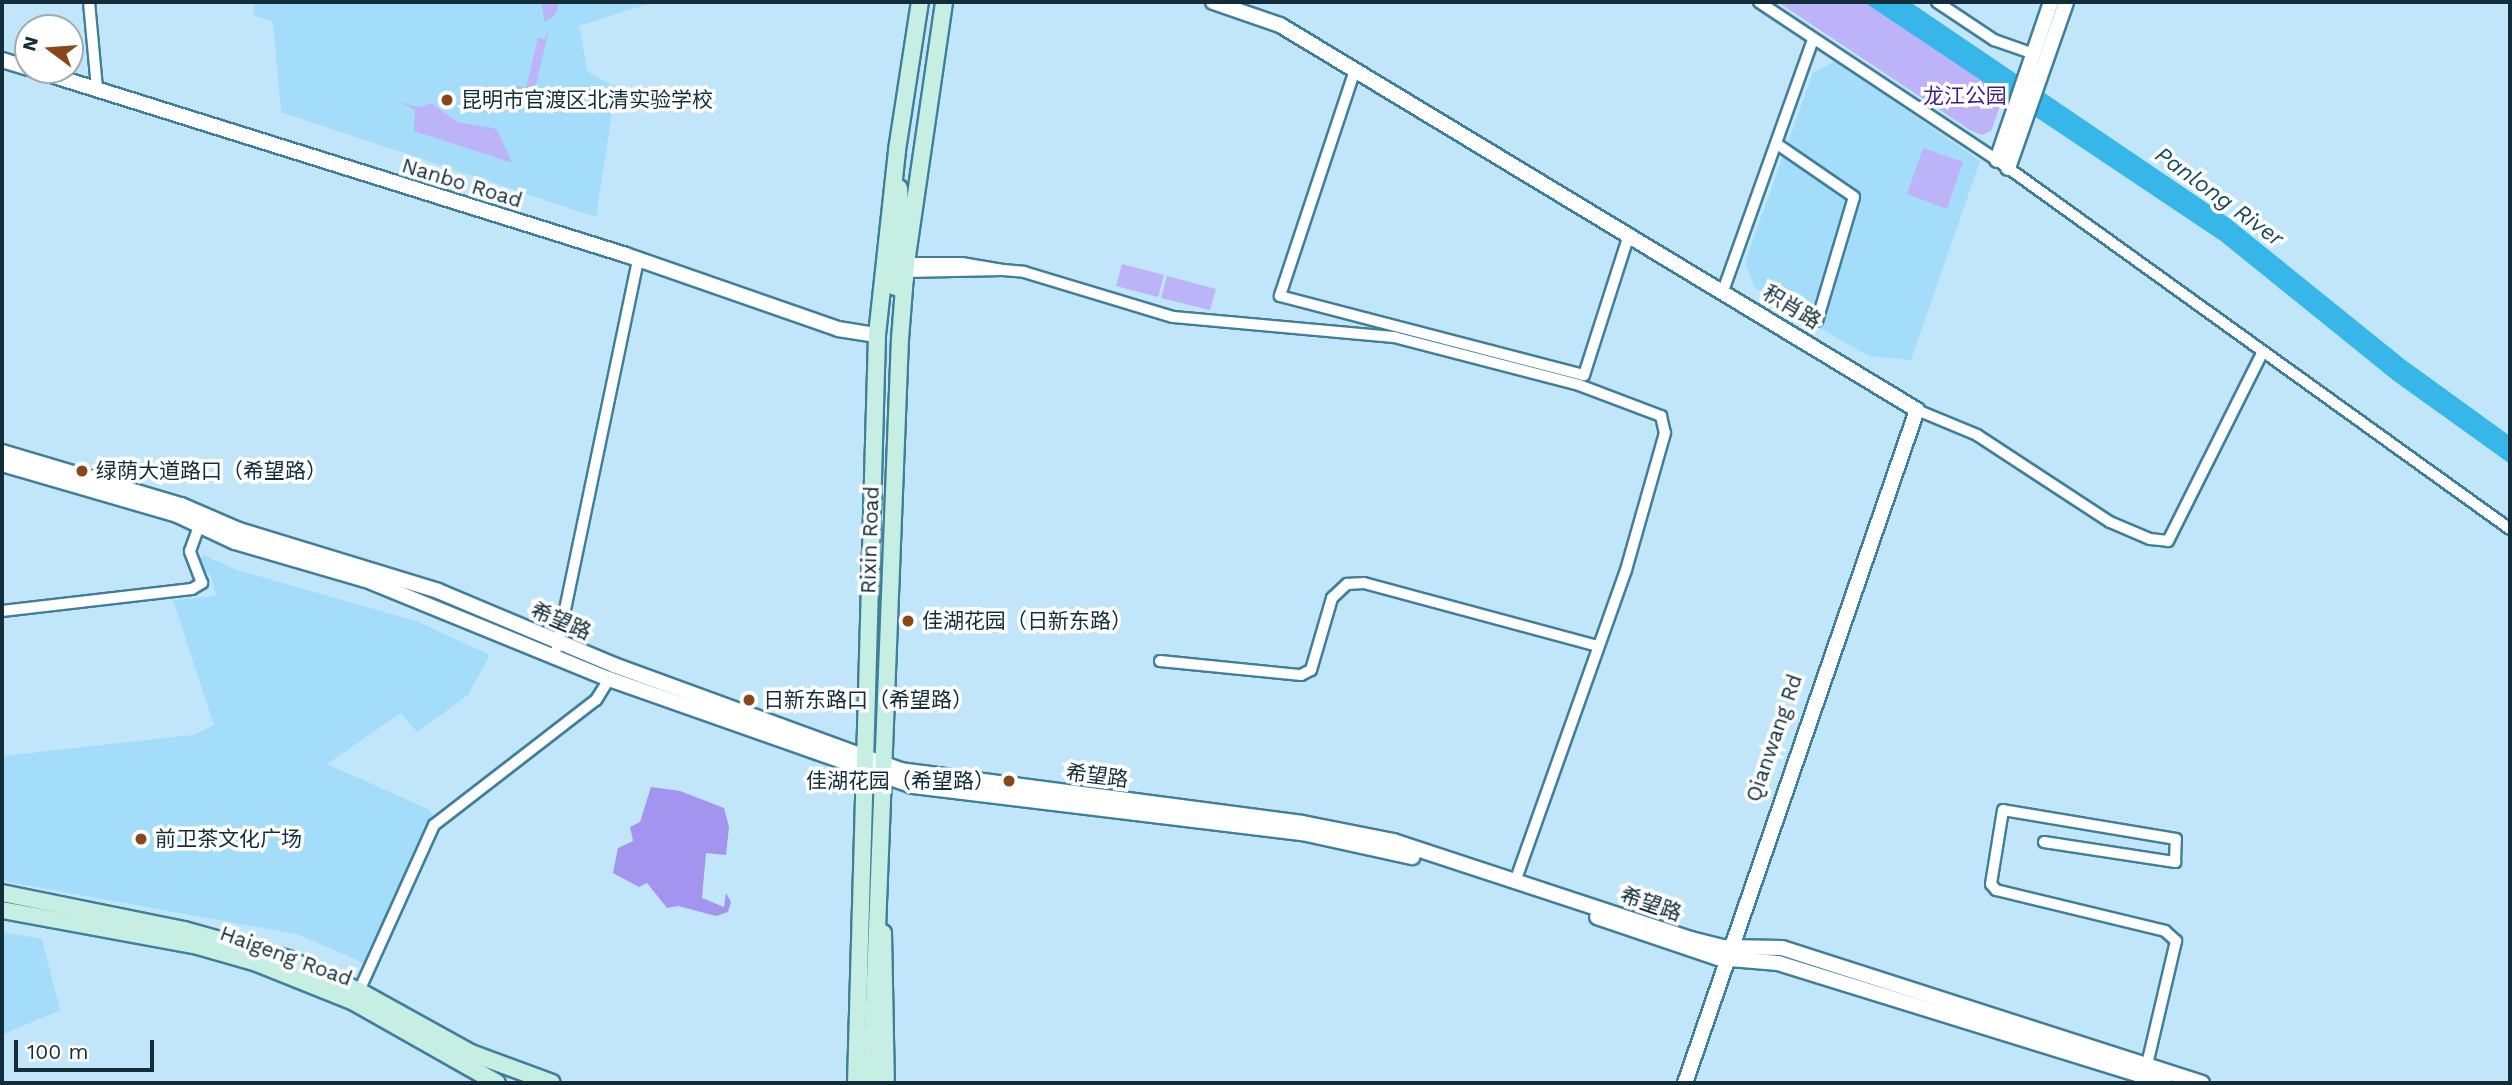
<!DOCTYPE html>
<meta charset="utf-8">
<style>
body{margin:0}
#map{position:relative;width:2512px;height:1085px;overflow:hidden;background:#c1e6f9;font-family:"Work Sans","Noto Sans SC",sans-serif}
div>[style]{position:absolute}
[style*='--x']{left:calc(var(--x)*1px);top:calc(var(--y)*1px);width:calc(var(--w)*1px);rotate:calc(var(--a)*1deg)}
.built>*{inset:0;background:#a3ddf9}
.green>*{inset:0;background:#bcb3f9}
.forest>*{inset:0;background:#a395ef}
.water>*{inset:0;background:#37b6e9}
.roads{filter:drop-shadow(2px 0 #3f7f9b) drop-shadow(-2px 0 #3f7f9b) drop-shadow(0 2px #3f7f9b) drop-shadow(0 -2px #3f7f9b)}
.minor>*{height:10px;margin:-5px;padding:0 5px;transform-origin:5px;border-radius:5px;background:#fff}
.tertiary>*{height:14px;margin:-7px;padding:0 7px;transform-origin:7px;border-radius:7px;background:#fff}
.secondary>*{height:16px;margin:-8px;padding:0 8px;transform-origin:8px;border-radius:8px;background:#c7eee2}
.dots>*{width:19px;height:19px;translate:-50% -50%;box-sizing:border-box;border:4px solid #fff;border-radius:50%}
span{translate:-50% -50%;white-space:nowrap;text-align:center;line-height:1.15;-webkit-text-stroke:7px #fff;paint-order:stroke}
.park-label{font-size:21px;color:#3e1e86}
.poi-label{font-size:21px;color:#132e3a}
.left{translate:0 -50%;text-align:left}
.right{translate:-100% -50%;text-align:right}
.street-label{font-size:21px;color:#132e3a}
.water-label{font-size:23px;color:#174a5f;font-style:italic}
.frame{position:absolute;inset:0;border:4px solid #132e3a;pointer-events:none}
.north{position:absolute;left:14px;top:14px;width:70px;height:70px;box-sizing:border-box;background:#fff;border:2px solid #a1abb0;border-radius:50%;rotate:286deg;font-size:19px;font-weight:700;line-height:28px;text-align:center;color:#132e3a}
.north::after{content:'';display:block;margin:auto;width:24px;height:32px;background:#8a461a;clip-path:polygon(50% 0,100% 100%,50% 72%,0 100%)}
.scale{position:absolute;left:14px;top:1040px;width:140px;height:32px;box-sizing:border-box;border:4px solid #132e3a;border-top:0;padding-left:9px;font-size:21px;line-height:24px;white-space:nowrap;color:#132e3a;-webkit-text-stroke:5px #fff;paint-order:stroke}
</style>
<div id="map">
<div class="built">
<div style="clip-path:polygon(255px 2px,654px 2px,579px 26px,588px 72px,616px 87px,596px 217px,281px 112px,273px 22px,253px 15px)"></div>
<div style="clip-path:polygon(1835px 61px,1980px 161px,1911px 360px,1869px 356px,1800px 317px,1755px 288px,1745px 262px,1813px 73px)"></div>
<div style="clip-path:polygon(203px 555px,237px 570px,416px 621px,490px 655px,468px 695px,417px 732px,401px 713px,327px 764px,430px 810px,433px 818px,366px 964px,297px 934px,2px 881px,2px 756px,193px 735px,214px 725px,173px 600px,216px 596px,211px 576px,197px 563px)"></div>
<div style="clip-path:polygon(2px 932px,42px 939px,60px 1010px,2px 1035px)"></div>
</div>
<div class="green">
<div style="clip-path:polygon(542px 2px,559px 2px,556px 14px,544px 22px)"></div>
<div style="clip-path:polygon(1778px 2px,1867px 2px,2005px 92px,1991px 131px,1982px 135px,1970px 130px)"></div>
<div style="clip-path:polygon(549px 29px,532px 102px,510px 97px,513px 85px,526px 88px,538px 38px,545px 39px)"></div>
<div style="clip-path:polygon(399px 101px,419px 108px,431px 103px,458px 122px,497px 129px,512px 163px,414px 131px,415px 110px)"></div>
<div style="clip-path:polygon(1923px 148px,1963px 162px,1947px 209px,1907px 194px)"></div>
<div style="clip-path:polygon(1122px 264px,1164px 275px,1158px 297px,1116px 286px)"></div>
<div style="clip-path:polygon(1167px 276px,1216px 289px,1210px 310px,1161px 298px)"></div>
</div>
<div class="forest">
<div style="clip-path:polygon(651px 787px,680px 791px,724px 808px,729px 827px,726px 855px,706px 853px,702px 898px,724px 907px,726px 893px,731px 902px,728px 912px,716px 916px,678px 906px,667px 908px,647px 883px,639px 887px,613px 873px,618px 848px,633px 841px,630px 827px,640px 822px)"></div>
</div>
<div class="water">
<div style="clip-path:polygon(1864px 2px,1910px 2px,2229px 218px,2405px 360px,2510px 436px,2510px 464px,2393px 380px,2221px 241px)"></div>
</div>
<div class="roads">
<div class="minor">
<div style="--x:89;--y:2;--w:87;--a:84.7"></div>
<div style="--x:1759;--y:2;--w:286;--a:33.6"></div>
<div style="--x:1997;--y:160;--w:632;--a:35.73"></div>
<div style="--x:1937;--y:2;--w:69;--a:33.7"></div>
<div style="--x:1994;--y:40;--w:42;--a:19.3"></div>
<div style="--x:1355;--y:70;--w:238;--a:108.4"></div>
<div style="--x:1280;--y:296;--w:314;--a:14.6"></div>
<div style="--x:1584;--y:375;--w:147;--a:-72.2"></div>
<div style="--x:1777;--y:144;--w:93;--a:34.5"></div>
<div style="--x:1854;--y:197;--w:129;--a:106.6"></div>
<div style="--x:1003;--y:270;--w:21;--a:5"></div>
<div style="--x:1024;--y:272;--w:156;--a:16.8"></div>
<div style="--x:1173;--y:317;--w:222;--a:5.2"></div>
<div style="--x:1394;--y:337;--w:191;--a:14.5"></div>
<div style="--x:1579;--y:385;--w:88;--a:20.7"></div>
<div style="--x:1661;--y:416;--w:17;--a:77"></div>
<div style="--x:1665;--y:433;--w:142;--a:105.9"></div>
<div style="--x:1626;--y:570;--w:328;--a:109.6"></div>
<div style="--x:905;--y:272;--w:98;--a:-1.2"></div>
<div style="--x:1003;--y:270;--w:42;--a:-170.3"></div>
<div style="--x:962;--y:263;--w:56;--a:180"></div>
<div style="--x:1723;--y:291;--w:268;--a:-70.3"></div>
<div style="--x:1917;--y:410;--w:65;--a:22.6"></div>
<div style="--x:1977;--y:435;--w:159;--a:33.2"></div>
<div style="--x:2110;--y:522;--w:43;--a:23"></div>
<div style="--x:2150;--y:539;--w:18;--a:6"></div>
<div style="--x:2168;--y:541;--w:210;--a:-63.4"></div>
<div style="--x:2;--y:611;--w:191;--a:-6.6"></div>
<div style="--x:192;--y:589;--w:12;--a:-31"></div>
<div style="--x:202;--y:583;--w:34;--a:-111"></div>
<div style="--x:190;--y:551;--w:27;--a:-70"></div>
<div style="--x:557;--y:648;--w:396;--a:-78.2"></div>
<div style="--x:1160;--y:661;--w:142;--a:5.7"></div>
<div style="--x:1301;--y:675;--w:11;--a:-27"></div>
<div style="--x:1311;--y:670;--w:75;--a:-73.7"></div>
<div style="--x:1332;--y:598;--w:21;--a:-43"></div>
<div style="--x:1347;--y:584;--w:17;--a:-3"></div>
<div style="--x:1364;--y:583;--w:242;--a:15.1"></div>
<div style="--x:2044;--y:842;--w:133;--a:8.7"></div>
<div style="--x:2175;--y:862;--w:23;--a:-88"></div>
<div style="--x:2176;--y:839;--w:175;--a:-170.5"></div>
<div style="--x:2003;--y:810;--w:75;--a:99.2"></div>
<div style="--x:1991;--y:884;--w:8;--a:50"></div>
<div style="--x:1996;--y:890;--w:174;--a:13.6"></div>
<div style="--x:2165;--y:931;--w:15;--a:42"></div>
<div style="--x:2176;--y:941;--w:127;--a:103.2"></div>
<div style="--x:359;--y:991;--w:182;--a:-65.7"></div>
<div style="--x:434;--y:825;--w:205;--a:-37.7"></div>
<div style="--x:596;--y:700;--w:25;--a:-58"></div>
</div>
<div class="tertiary">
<div style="--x:1213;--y:2;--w:71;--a:18.9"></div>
<div style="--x:1280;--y:25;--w:744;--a:31.15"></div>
<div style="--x:1917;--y:410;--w:712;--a:109.02"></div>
<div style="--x:2;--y:60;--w:27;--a:17"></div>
<div style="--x:35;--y:70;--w:619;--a:17.38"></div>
<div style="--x:626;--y:255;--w:225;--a:19.2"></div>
<div style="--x:838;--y:329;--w:39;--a:9"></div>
<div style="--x:1997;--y:160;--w:167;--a:-71.1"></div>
<div style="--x:2008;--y:168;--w:176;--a:-70.7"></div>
<div style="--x:2;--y:452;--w:187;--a:16.5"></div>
<div style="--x:181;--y:505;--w:63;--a:23.3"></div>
<div style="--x:239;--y:530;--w:208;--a:17"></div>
<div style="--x:438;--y:591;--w:191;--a:22.8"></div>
<div style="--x:614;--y:665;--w:306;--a:20.1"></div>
<div style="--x:901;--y:770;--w:404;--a:7.5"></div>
<div style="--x:1302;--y:823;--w:93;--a:11.2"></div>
<div style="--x:1393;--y:841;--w:314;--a:18.2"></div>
<div style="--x:1691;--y:939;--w:33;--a:14"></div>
<div style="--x:1723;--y:947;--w:59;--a:1"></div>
<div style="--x:1782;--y:948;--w:441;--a:17.8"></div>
<div style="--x:2;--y:464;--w:182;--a:16.2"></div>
<div style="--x:177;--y:515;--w:64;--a:25"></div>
<div style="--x:235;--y:542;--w:136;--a:16.2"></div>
<div style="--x:366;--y:580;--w:262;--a:22.2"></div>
<div style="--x:609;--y:679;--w:321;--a:19.4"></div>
<div style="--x:912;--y:786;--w:393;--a:6.9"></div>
<div style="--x:1302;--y:833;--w:113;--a:12.3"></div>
<div style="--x:1597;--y:917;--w:128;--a:18.7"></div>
<div style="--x:1718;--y:958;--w:60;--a:4.8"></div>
<div style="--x:1778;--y:963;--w:405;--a:17.2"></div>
</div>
<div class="secondary">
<div style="--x:899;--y:188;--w:30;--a:86"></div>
<div style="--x:901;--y:218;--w:68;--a:96.7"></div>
<div style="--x:893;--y:286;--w:6;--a:18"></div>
<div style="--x:899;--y:288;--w:11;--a:-56"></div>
<div style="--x:2;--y:893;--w:186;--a:11.5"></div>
<div style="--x:184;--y:930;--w:108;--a:15.6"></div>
<div style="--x:288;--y:959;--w:78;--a:24.3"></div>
<div style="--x:359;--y:991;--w:128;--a:29"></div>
<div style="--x:471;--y:1053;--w:86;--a:20.3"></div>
<div style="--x:2;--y:910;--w:199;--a:10.4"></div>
<div style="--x:198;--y:946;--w:61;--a:16.1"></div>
<div style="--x:257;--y:963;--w:105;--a:21.9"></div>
<div style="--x:354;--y:1002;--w:164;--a:29.5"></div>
<div style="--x:883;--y:933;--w:150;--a:88.9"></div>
<div style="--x:856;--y:1083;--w:748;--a:-88.39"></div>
<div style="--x:877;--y:335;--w:186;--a:-83.8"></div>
<div style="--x:897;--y:150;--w:150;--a:-81.2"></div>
<div style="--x:871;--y:1083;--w:745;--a:-87.77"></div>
<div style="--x:900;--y:339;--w:76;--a:-85.5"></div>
<div style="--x:906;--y:263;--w:264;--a:-81.7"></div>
</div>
</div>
<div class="dots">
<div style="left:447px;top:100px;background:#8a461a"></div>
<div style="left:82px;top:471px;background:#8a461a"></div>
<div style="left:908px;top:621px;background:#8a461a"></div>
<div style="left:749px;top:700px;background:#8a461a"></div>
<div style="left:1009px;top:781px;background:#8a461a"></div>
<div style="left:141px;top:839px;background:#8a461a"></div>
</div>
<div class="park-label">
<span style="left:1965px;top:96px">龙江公园</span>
</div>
<div class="poi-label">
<span class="left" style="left:461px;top:100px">昆明市官渡区北清实验学校</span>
<span class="left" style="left:96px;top:471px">绿荫大道路口（希望路）</span>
<span class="left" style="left:922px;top:621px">佳湖花园（日新东路）</span>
<span class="left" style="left:763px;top:700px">日新东路口（希望路）</span>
<span class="right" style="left:995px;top:781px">佳湖花园（希望路）</span>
<span class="left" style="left:155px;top:839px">前卫茶文化广场</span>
</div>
<div class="street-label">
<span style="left:462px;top:183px;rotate:17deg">Nanbo Road</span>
<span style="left:1792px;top:307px;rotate:31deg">积肖路</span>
<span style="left:870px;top:540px;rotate:-88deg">Rixin Road</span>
<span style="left:561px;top:621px;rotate:23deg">希望路</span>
<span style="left:1774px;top:738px;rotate:-71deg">Qianwang Rd</span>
<span style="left:1097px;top:776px;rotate:7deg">希望路</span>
<span style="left:1651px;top:904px;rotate:19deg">希望路</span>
<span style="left:286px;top:956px;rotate:20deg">Haigeng Road</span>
</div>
<div class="water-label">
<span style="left:2219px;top:197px;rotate:36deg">Panlong River</span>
</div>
<div class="frame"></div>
<div class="north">N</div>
<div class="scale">100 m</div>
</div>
